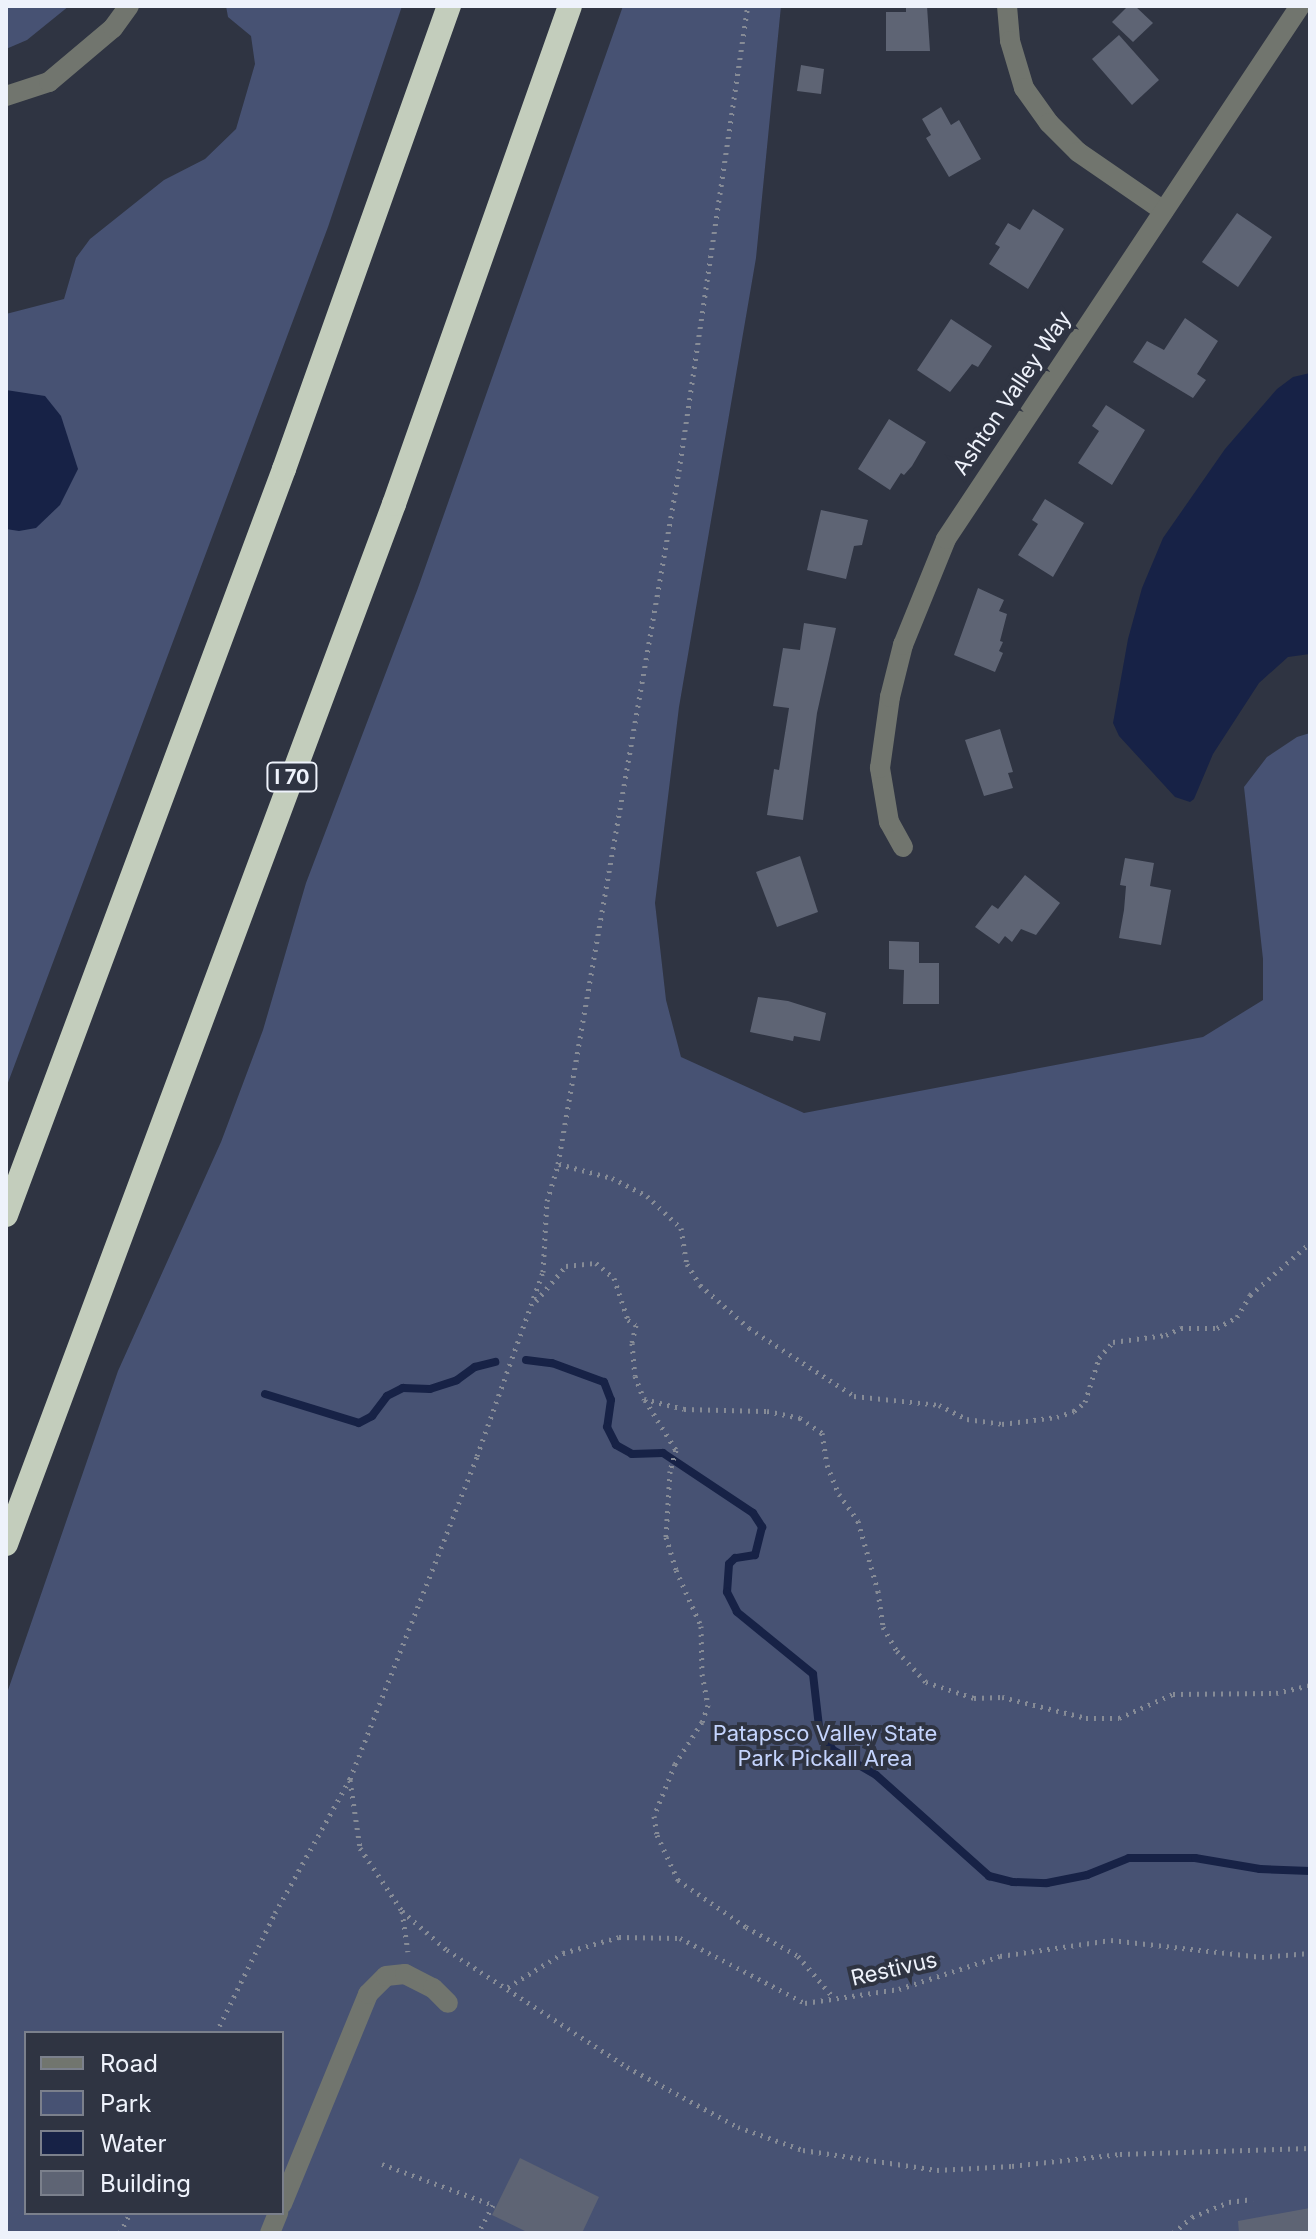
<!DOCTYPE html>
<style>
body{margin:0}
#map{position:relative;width:1316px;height:2239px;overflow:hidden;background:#2f3442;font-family:Inter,sans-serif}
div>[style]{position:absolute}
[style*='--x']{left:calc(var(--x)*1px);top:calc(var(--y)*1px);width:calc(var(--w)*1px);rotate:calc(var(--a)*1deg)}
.green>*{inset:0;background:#475273}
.water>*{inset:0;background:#172246}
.stream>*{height:8px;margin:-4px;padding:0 4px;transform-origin:4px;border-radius:4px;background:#172246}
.building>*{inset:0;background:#5e6474}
.path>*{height:5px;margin-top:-2.5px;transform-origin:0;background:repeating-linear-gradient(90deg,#868b96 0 2px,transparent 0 8px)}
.minor>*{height:20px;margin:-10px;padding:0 10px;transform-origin:10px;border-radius:10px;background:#71756e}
.highway>*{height:24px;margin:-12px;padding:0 12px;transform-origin:12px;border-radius:12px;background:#c3cdbc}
span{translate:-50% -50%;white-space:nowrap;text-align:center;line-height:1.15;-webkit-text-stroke:8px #2f3442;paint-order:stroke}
.shield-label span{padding:2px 6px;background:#2f3442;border:2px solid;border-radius:6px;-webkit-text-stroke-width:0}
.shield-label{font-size:20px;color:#eef2fb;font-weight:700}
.street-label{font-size:22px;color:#eef2fb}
.park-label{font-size:22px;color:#c4d4fd}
.frame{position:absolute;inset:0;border:8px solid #eef2fb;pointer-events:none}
.legend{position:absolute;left:24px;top:2031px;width:260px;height:184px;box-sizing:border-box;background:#2f3442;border:2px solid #7b808c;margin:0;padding:10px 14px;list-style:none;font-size:24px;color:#eef2fb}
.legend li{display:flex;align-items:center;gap:16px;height:40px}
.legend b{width:40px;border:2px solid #7b808c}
</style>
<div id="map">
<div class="green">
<div style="clip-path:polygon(6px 6px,69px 6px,27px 40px,6px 49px)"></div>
<div style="clip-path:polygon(226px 6px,402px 6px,328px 227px,6px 1088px,6px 314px,64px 299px,76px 258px,90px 239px,164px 180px,205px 159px,236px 129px,255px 64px,251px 36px,228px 17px)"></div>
<div style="clip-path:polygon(evenodd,623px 6px,781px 6px,756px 258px,679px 707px,655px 903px,666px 1000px,681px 1057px,804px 1113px,1203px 1037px,1263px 1000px,1263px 959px,1244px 787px,1267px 757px,1297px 737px,1310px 733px,1310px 2233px,6px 2233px,6px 1696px,118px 1371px,221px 1142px,263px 1030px,306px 883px,418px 588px,623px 6px,26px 2033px,282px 2033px,282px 2213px,26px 2213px,26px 2033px)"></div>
</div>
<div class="water">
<div style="clip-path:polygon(1310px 373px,1310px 654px,1288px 657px,1259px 683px,1213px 754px,1194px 799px,1190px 802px,1175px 797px,1119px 736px,1113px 723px,1128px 639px,1142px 588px,1163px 538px,1225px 449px,1277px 389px,1293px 377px)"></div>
<div style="clip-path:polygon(6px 390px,45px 396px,61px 416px,78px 469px,60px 505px,36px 528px,19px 531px,6px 529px)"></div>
</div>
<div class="stream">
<div style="--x:526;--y:1360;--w:26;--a:7"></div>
<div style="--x:552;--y:1363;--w:55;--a:20.1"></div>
<div style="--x:604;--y:1382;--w:19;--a:69"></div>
<div style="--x:611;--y:1400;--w:27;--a:98"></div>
<div style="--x:607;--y:1427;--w:20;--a:63"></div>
<div style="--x:616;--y:1445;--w:18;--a:29"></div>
<div style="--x:632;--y:1454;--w:31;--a:-2"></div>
<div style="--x:663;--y:1453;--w:108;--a:33.7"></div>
<div style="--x:753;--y:1513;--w:17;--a:57"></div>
<div style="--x:762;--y:1527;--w:29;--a:104"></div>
<div style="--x:755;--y:1555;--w:20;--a:171"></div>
<div style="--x:735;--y:1558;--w:8;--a:135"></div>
<div style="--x:729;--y:1564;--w:28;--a:94"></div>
<div style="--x:727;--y:1592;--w:22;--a:63"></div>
<div style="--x:737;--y:1612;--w:98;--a:39.2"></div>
<div style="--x:813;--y:1674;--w:53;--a:83.5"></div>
<div style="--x:819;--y:1727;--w:27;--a:59"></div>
<div style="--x:833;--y:1750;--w:50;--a:30.2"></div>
<div style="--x:876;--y:1775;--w:152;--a:41.8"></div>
<div style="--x:989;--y:1876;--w:25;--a:14"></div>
<div style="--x:1013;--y:1882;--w:34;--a:2"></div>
<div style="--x:1047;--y:1883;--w:41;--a:-11.3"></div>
<div style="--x:1087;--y:1875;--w:45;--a:-22"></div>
<div style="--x:1129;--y:1858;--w:66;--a:0"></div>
<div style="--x:1195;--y:1858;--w:66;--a:9.6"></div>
<div style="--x:1260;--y:1869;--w:50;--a:2.3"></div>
<div style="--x:265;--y:1394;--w:98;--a:17.1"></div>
<div style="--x:359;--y:1423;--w:15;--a:-28"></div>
<div style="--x:372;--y:1416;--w:25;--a:-53"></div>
<div style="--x:387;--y:1396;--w:18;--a:-27"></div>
<div style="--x:403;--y:1388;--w:27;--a:2"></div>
<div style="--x:430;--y:1389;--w:28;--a:-18"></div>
<div style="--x:457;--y:1380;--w:22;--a:-36"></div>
<div style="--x:475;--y:1367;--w:21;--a:-14"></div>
</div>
<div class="building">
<div style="clip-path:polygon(906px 6px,927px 6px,930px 51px,886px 51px,886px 12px,906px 12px)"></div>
<div style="clip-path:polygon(1128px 6px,1135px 6px,1153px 23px,1133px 42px,1112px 22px)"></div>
<div style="clip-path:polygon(1119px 35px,1159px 80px,1132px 105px,1092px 59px)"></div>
<div style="clip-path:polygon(801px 65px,824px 69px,821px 94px,797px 91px)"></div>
<div style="clip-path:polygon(941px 107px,951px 125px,959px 120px,981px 159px,949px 177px,926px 138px,931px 135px,922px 119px)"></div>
<div style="clip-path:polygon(1033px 209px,1064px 229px,1028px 289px,989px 264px,1000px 247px,995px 244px,1008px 223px,1020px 230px)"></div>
<div style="clip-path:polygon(1237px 213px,1272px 237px,1238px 287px,1202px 262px)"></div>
<div style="clip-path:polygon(1185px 318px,1218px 341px,1197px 374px,1206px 380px,1193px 398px,1133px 362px,1147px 341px,1164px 350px)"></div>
<div style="clip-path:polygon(951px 319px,992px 346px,978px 367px,972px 364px,950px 392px,917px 370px)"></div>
<div style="clip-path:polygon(1106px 405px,1145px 430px,1112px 485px,1078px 463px,1099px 431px,1092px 426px)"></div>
<div style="clip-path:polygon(889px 419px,926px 442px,912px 466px,904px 475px,901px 473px,890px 490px,858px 469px)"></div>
<div style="clip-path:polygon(1045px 499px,1084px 523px,1053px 577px,1018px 555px,1038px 524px,1032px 520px)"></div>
<div style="clip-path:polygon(821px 510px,868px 520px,862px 545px,854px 546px,846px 579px,807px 570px)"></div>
<div style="clip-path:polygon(978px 588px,1004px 600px,999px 611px,1007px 614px,1000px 641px,1003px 642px,999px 651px,1003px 653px,995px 672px,954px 655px)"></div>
<div style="clip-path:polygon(804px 623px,836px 628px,817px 713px,803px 820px,767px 815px,774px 769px,779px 770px,789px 708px,773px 706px,783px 648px,800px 650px)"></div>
<div style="clip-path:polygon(1000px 729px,1013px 772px,1008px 773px,1013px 788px,984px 796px,965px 740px)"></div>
<div style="clip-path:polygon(800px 856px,818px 912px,777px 927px,756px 872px)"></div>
<div style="clip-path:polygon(1125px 858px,1154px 863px,1150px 886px,1171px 890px,1161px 945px,1119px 938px,1124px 910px,1126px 886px,1120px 885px)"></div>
<div style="clip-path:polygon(1025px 875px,1060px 903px,1036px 935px,1021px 929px,1012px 942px,1005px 936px,999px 944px,975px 927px,992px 905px,998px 909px)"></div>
<div style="clip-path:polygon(889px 941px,919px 942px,919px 963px,939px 963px,939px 1004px,903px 1004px,904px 970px,889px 969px)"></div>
<div style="clip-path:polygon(758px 997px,788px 1001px,826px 1013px,820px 1041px,794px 1036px,793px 1041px,750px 1032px)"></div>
<div style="clip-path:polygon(520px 2158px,599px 2197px,582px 2233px,529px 2233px,492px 2215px)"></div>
<div style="clip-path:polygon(1310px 2208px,1310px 2233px,1239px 2233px,1238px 2221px)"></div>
</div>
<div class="path">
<div style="--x:559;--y:1164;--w:55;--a:14.8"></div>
<div style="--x:612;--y:1178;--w:39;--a:27"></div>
<div style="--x:647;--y:1196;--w:47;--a:43.3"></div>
<div style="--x:681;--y:1228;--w:36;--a:81"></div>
<div style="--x:687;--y:1264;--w:25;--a:58"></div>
<div style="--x:700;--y:1285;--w:65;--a:41.3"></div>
<div style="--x:749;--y:1328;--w:125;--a:32.9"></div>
<div style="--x:854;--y:1396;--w:85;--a:6"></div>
<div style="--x:939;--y:1405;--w:31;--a:27"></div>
<div style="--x:967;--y:1419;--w:35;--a:8"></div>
<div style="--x:1002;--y:1424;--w:55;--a:-7.3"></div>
<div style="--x:1057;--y:1417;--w:18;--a:-19"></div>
<div style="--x:1074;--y:1411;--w:14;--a:-39"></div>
<div style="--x:1085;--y:1402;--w:46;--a:-72.3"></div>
<div style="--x:1099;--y:1358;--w:21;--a:-49"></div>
<div style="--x:1113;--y:1342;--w:53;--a:-7.5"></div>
<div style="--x:1166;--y:1335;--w:17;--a:-25"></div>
<div style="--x:1181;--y:1328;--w:36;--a:0"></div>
<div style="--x:1217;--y:1328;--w:23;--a:-29"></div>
<div style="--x:1237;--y:1317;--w:26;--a:-59"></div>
<div style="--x:1250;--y:1295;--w:79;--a:-40.9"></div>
<div style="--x:536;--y:1301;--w:46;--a:-49.4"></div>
<div style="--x:566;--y:1266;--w:30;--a:-6"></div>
<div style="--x:596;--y:1263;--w:23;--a:40"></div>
<div style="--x:614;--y:1278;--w:44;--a:71.6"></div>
<div style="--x:628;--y:1320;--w:9;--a:32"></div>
<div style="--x:636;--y:1325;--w:18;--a:103"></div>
<div style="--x:632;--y:1343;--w:33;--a:85"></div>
<div style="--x:635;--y:1376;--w:25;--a:69"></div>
<div style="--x:644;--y:1399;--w:41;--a:14"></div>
<div style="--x:684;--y:1409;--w:83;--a:1.4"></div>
<div style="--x:767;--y:1411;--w:34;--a:12"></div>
<div style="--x:800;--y:1418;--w:27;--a:34"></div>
<div style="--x:822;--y:1433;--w:32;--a:81"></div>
<div style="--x:827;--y:1465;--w:31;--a:68"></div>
<div style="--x:839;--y:1494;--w:33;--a:55"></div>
<div style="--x:858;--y:1521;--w:73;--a:74.1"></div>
<div style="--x:878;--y:1591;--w:36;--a:82"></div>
<div style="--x:883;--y:1627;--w:28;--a:60"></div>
<div style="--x:897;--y:1651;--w:42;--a:46.9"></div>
<div style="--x:926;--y:1682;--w:51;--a:18.4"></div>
<div style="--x:974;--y:1698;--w:28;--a:-2"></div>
<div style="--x:1002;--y:1697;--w:87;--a:14"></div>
<div style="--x:1086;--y:1718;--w:33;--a:0"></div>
<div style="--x:1119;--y:1718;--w:59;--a:-24"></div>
<div style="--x:1173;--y:1694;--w:103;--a:-0.6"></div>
<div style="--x:1276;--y:1693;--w:35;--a:-13"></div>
<div style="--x:645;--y:1400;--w:59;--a:58.2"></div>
<div style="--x:676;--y:1450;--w:22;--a:106"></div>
<div style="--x:670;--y:1471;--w:66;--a:93.5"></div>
<div style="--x:666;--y:1537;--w:34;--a:73"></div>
<div style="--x:676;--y:1570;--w:61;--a:65.9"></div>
<div style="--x:701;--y:1626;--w:48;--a:88.8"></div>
<div style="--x:702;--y:1674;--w:32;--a:79"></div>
<div style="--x:708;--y:1705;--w:18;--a:109"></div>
<div style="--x:702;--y:1722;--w:50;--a:122.7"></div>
<div style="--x:675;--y:1764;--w:56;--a:112"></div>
<div style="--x:654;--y:1816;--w:19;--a:81"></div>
<div style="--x:657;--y:1835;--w:50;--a:65"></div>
<div style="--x:678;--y:1880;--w:83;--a:34.7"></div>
<div style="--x:746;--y:1927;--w:60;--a:29.1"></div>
<div style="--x:798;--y:1956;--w:55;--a:49.4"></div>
<div style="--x:350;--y:1780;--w:69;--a:81.6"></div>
<div style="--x:360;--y:1848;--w:76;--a:56.3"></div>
<div style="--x:402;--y:1911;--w:41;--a:81.7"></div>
<div style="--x:402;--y:1911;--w:60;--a:40.9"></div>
<div style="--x:447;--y:1950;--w:215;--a:33"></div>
<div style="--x:627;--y:2067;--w:126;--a:28.4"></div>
<div style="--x:738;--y:2127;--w:69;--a:19.5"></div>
<div style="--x:803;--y:2150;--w:135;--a:8.5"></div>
<div style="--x:937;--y:2170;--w:75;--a:-3.1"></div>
<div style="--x:1012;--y:2166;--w:109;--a:-6.3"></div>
<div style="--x:1120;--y:2154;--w:190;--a:-1.8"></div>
<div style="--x:508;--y:1987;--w:65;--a:-31.7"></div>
<div style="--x:563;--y:1953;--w:58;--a:-15.9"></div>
<div style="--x:619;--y:1937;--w:61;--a:0.9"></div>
<div style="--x:680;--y:1938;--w:141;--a:27.5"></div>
<div style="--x:805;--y:2003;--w:95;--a:-8.5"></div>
<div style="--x:899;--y:1989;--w:106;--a:-18.1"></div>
<div style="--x:1000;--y:1956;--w:112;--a:-8.2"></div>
<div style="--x:1111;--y:1940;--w:152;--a:6.4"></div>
<div style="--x:1262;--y:1957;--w:48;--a:-4.8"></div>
<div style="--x:216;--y:2033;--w:134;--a:-63.8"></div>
<div style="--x:275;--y:1913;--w:154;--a:-60.8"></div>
<div style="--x:350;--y:1779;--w:347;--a:-68.5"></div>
<div style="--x:477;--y:1456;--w:195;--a:-70.3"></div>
<div style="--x:543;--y:1272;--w:71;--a:-86.8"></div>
<div style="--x:547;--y:1201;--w:39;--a:-73"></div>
<div style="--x:558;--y:1164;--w:703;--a:-80.1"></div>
<div style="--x:679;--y:471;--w:470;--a:-81.6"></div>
<div style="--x:382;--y:2164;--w:118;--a:20.3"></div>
<div style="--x:493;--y:2205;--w:32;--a:118"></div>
<div style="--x:120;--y:2233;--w:22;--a:-63"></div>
<div style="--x:1173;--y:2233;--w:25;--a:-40"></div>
<div style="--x:1192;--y:2217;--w:40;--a:-22"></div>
<div style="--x:1229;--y:2202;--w:24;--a:-7"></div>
</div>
<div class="minor">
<div style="--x:1007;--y:6;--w:35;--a:85"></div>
<div style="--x:1010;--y:41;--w:49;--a:73.4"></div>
<div style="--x:1024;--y:88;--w:43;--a:54.5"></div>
<div style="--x:1049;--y:123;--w:41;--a:45"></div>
<div style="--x:1078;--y:152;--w:104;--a:34.5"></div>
<div style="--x:6;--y:96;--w:45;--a:-18"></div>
<div style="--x:49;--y:82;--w:84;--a:-40.2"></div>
<div style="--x:113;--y:28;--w:27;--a:-54"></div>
<div style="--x:903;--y:847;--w:29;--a:-119"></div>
<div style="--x:889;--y:822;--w:55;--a:-99.5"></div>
<div style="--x:880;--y:768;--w:72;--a:-82"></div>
<div style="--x:890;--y:697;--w:54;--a:-76"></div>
<div style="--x:903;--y:645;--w:114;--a:-67.9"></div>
<div style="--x:946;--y:539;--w:640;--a:-56.41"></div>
<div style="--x:282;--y:2204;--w:227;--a:-67.7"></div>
<div style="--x:368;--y:1994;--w:25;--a:-45"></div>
<div style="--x:386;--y:1976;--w:19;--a:-6"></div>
<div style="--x:405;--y:1974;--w:31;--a:27"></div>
<div style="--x:433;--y:1988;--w:21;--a:45"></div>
<div style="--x:270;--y:2233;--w:22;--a:-68"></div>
</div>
<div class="highway">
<div style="--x:6;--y:1215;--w:796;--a:-69.56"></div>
<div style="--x:284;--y:469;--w:492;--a:-70.4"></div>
<div style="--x:6;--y:1544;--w:1110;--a:-69.54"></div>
<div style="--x:394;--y:504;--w:528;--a:-70.54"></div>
</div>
<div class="shield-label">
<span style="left:292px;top:777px">I 70</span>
</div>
<div class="street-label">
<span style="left:1012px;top:393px;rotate:-56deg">Ashton Valley Way</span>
<span style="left:894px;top:1969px;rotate:-13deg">Restivus</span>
</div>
<div class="park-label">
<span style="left:825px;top:1746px">Patapsco Valley State<br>Park Pickall Area</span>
</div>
<div class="frame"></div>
<ul class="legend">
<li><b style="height:10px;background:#71756e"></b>Road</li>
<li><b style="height:22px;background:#475273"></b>Park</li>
<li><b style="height:22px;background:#172246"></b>Water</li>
<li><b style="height:22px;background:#5e6474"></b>Building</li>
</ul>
</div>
